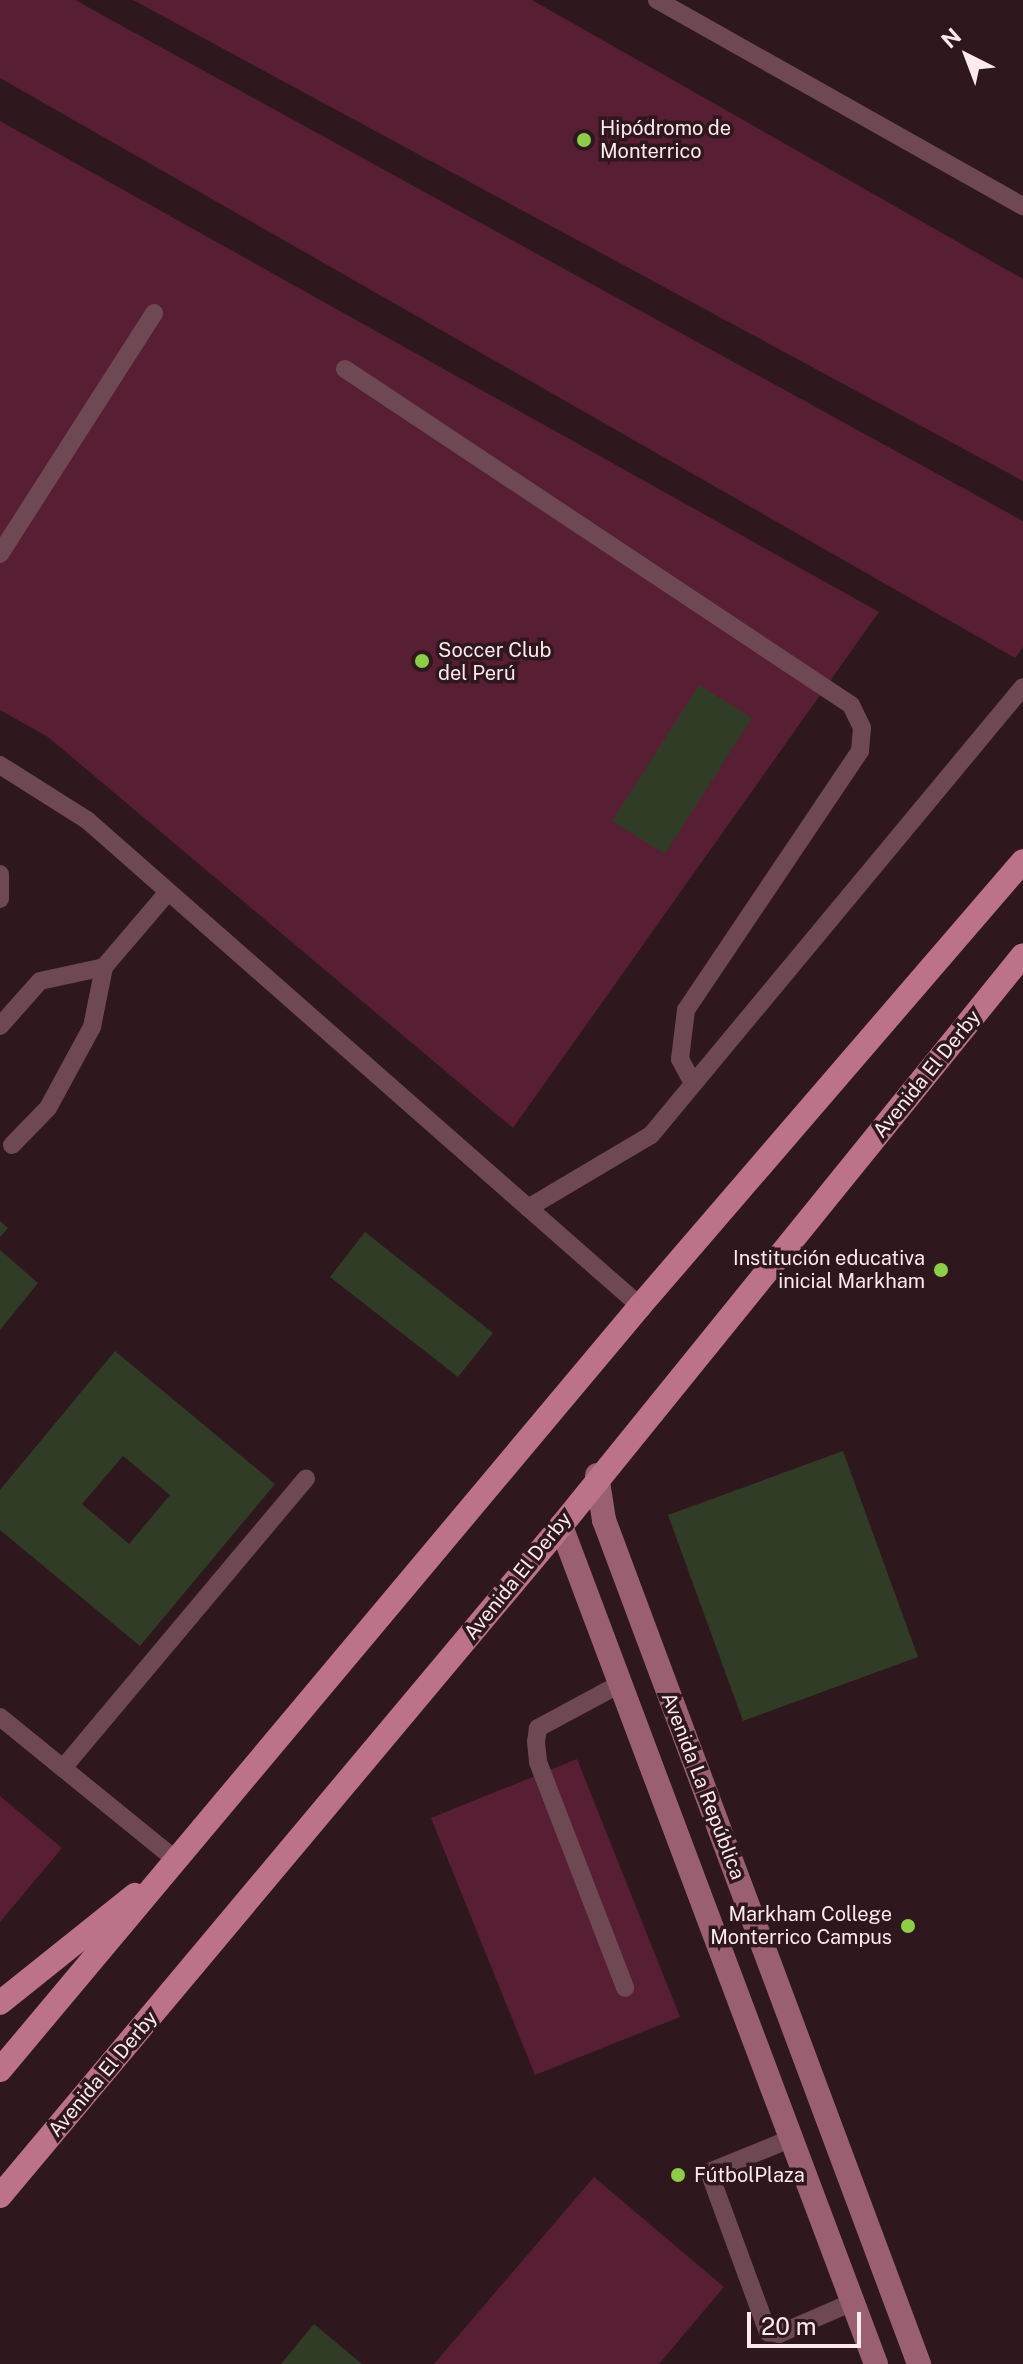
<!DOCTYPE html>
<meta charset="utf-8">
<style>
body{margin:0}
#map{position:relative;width:1023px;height:2364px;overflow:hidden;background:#2f171e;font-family:"Public Sans",sans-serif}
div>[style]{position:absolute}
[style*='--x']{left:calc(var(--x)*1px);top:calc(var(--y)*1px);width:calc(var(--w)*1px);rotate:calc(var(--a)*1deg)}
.green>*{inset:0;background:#581f34}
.building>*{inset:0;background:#303c26}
.lane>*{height:18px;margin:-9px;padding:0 9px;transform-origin:9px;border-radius:9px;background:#6e4954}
.secondary>*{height:24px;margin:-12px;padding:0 12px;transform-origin:12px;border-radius:12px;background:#9a6072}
.primary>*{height:24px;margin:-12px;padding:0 12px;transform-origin:12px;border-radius:12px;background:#bc7289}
.dots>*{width:22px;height:22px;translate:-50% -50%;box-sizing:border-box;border:4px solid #2f171e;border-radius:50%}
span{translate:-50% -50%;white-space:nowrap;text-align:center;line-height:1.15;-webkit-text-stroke:7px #2f171e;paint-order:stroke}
.poi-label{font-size:20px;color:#fceaef}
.left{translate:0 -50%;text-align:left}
.right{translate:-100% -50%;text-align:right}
.street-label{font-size:20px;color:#fceaef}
.north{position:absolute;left:927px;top:16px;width:80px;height:80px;-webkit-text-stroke:6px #2f171e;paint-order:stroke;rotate:318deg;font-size:22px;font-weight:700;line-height:32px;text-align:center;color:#fceaef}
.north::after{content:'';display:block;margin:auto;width:28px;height:36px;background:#fceaef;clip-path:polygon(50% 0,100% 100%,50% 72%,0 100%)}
.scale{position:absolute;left:747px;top:2312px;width:114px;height:36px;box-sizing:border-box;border:4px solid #fceaef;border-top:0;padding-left:10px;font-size:24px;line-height:28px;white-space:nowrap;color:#fceaef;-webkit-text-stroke:6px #2f171e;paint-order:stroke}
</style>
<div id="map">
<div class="green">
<div style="clip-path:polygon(0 0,75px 0,1023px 521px,1023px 647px,1015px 658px,0 78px)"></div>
<div style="clip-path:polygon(133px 0,532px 0,1023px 279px,1023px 481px)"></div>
<div style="clip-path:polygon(0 121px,879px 612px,513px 1128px,48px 737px,0 710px)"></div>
<div style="clip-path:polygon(577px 1759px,680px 2017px,535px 2075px,431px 1818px)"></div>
<div style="clip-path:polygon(0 1796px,62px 1848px,0 1922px)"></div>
<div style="clip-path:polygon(594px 2177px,724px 2287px,659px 2364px,434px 2364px)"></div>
</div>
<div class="building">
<div style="clip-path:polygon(699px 685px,752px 718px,665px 854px,612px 821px)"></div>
<div style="clip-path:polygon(0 1221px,8px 1228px,0 1237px)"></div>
<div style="clip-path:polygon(365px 1232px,493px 1333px,458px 1377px,330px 1277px)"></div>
<div style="clip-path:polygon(0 1250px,38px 1283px,0 1330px)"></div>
<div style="clip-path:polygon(evenodd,115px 1351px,275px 1484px,140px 1646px,0 1530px,0 1490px,115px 1351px,123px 1456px,170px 1495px,129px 1544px,82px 1504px,123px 1456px)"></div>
<div style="clip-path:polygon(843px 1451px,918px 1657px,743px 1721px,668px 1515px)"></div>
<div style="clip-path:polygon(314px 2324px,362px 2364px,281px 2364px)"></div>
</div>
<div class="lane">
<div style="--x:657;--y:0;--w:420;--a:29.4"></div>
<div style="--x:345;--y:369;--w:607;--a:33.59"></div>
<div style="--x:851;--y:705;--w:25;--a:64"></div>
<div style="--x:862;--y:728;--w:23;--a:95"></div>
<div style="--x:860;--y:751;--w:312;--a:123.9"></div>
<div style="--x:686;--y:1010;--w:49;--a:97"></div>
<div style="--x:680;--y:1059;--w:27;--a:62"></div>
<div style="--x:0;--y:554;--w:286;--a:-57.4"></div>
<div style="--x:0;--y:765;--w:103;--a:32.3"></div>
<div style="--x:87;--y:820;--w:736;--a:41.31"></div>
<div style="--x:0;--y:874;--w:25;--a:90"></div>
<div style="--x:0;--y:1026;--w:60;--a:-48.4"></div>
<div style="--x:40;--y:981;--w:66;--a:-12.3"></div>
<div style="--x:12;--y:1145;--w:52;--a:-45.8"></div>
<div style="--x:48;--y:1108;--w:92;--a:-61.5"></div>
<div style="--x:92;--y:1027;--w:61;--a:-78.7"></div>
<div style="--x:104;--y:967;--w:99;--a:-49.5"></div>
<div style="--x:528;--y:1208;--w:143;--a:-30.7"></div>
<div style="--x:651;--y:1135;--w:582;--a:-50.3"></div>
<div style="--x:618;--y:1685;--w:91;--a:151.7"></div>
<div style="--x:538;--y:1728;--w:14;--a:98"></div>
<div style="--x:536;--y:1742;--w:20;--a:84"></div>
<div style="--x:538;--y:1762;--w:242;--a:68.9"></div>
<div style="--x:0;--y:1717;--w:228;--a:39.1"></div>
<div style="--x:63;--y:1768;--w:378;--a:-50"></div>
<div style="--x:790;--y:2139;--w:87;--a:157.8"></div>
<div style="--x:709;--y:2172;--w:171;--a:69.8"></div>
<div style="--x:768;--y:2332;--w:11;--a:10"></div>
<div style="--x:779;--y:2334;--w:81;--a:-23.4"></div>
</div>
<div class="secondary">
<div style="--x:597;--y:1475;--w:46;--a:81.2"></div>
<div style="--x:604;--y:1520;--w:901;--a:69.53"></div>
<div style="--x:561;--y:1526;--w:895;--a:69.4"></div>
</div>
<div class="primary">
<div style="--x:0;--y:2003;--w:173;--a:-38.7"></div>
<div style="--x:0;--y:2070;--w:997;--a:-50.05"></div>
<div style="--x:640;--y:1306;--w:587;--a:-49.28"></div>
<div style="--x:0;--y:2196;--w:874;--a:-50.06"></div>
<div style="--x:561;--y:1526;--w:734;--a:-51.02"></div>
</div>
<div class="dots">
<div style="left:584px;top:140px;background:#8cce45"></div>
<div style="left:422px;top:661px;background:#8cce45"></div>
<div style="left:941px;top:1270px;background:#8cce45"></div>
<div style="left:908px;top:1926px;background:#8cce45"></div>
<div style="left:678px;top:2175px;background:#8cce45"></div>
</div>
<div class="poi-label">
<span class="left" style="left:600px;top:140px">Hipódromo de<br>Monterrico</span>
<span class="left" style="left:438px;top:662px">Soccer Club<br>del Perú</span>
<span class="right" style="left:925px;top:1270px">Institución educativa<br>inicial Markham</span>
<span class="right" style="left:892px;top:1926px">Markham College<br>Monterrico Campus</span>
<span class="left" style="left:694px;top:2175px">FútbolPlaza</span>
</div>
<div class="street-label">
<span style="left:927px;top:1074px;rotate:-51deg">Avenida El Derby</span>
<span style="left:518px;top:1576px;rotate:-51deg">Avenida El Derby</span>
<span style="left:703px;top:1786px;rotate:69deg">Avenida La República</span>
<span style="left:103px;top:2074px;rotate:-50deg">Avenida El Derby</span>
</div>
<div class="north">N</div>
<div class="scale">20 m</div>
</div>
